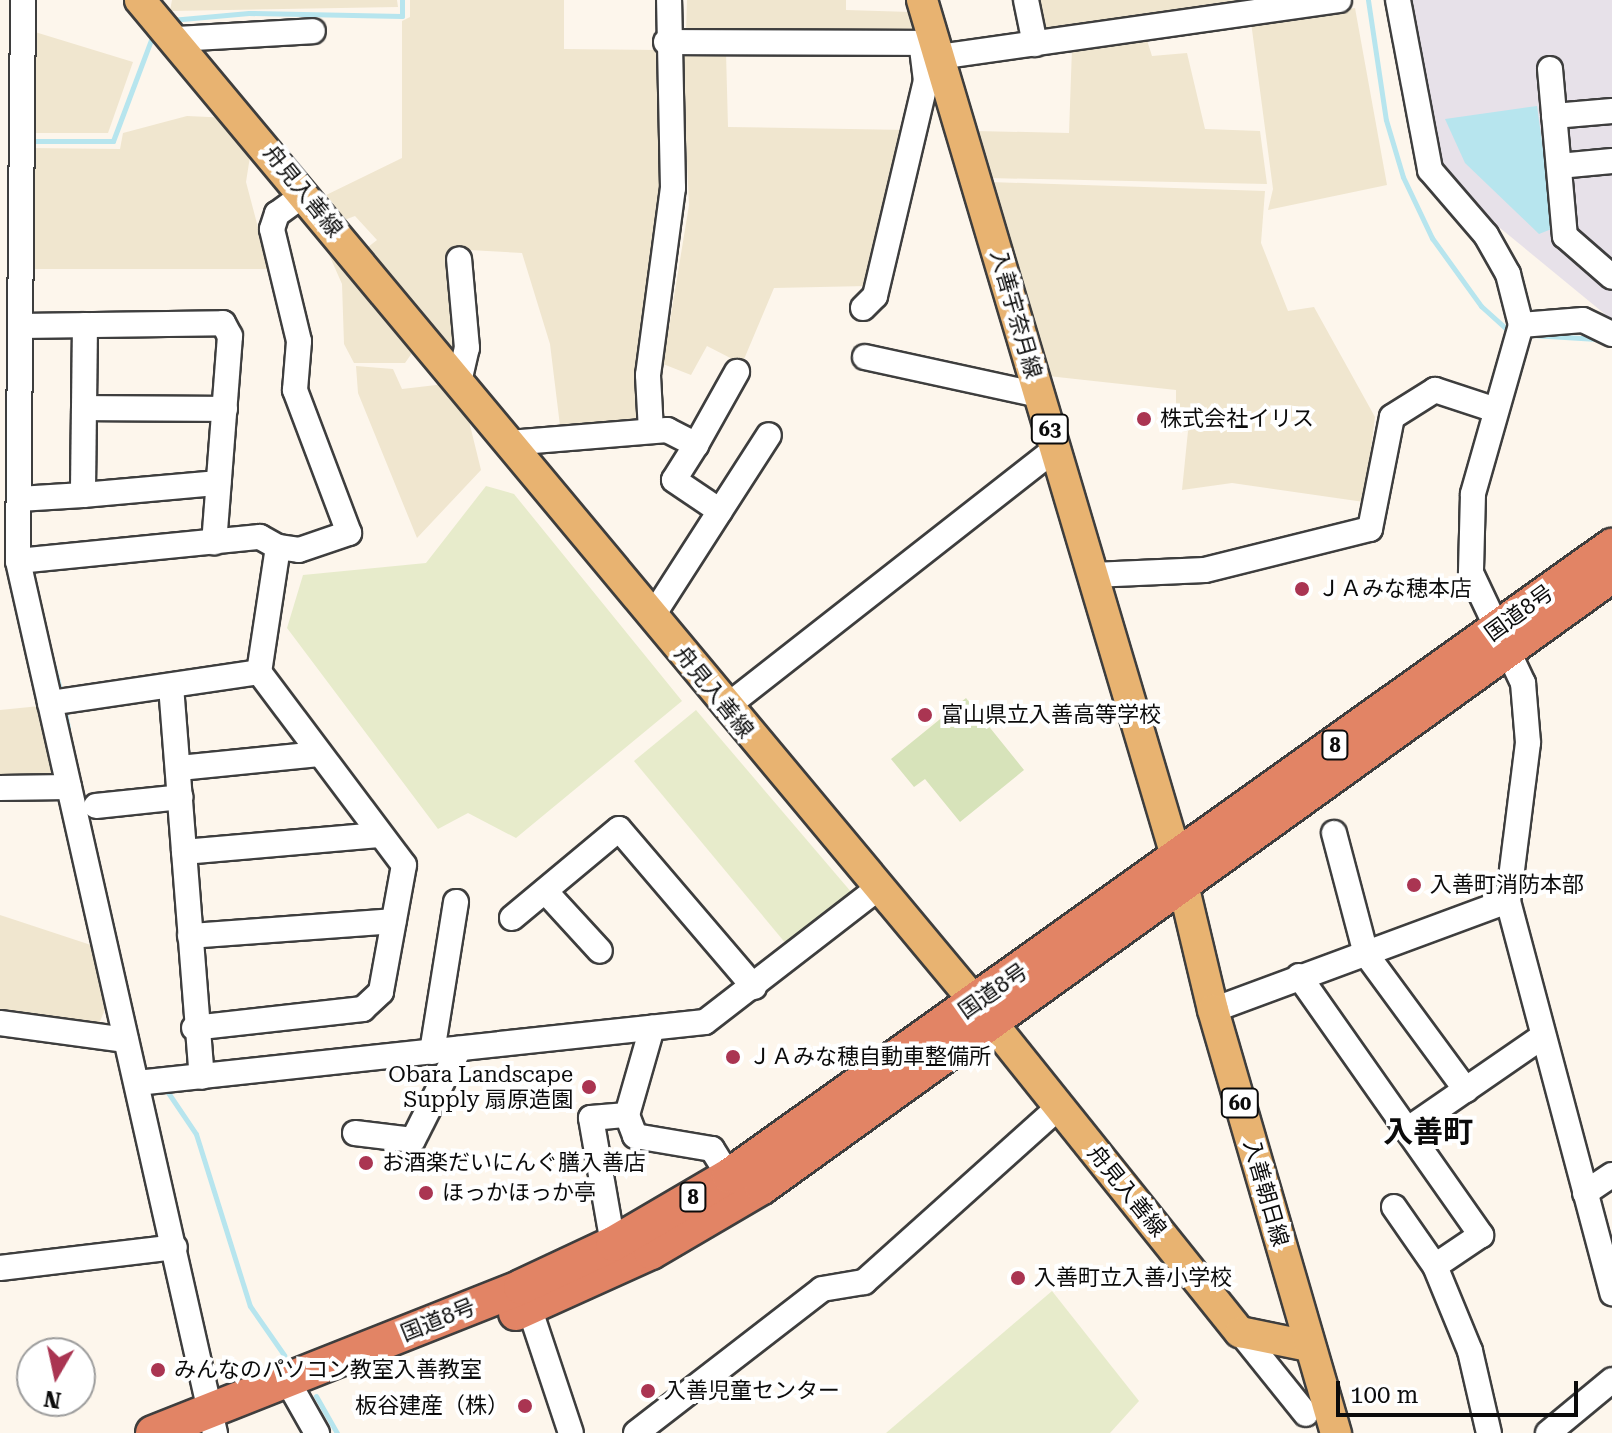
<!DOCTYPE html>
<meta charset="utf-8">
<style>
body{margin:0}
#map{position:relative;width:1612px;height:1433px;overflow:hidden;background:#fdf6ec;font-family:"Roboto Serif","Noto Sans JP",serif}
div>[style]{position:absolute}
[style*='--x']{left:calc(var(--x)*1px);top:calc(var(--y)*1px);width:calc(var(--w)*1px);rotate:calc(var(--a)*1deg)}
.industrial>*{inset:0;background:#e7e1e9}
.farmland>*{inset:0;background:#f0e6cf}
.green>*{inset:0;background:#d7e3ba}
.pitch>*{inset:0;background:#e7ebcb}
.water>*{inset:0;background:#b7e5ee}
.stream>*{height:5px;margin:-2.5px;padding:0 2.5px;transform-origin:2.5px;border-radius:2.5px;background:#b7e5ee}
.roads{filter:drop-shadow(2px 0 #3e3e3e) drop-shadow(-2px 0 #3e3e3e) drop-shadow(0 2px #3e3e3e) drop-shadow(0 -2px #3e3e3e)}
.minor>*{height:24px;margin:-12px;padding:0 12px;transform-origin:12px;border-radius:12px;background:#fff}
.major>*{height:30px;margin:-15px;padding:0 15px;transform-origin:15px;border-radius:15px;background:#e8b371}
.highway>*{height:34px;margin:-17px;padding:0 17px;transform-origin:17px;border-radius:17px;background:#e28465}
.dots>*{width:22px;height:22px;translate:-50% -50%;box-sizing:border-box;border:4px solid #fff;border-radius:50%}
span{translate:-50% -50%;white-space:nowrap;text-align:center;line-height:1.15;-webkit-text-stroke:8px #fff;paint-order:stroke}
.shield-label span{padding:2px 6px;background:#fff;border:2px solid;border-radius:6px;-webkit-text-stroke-width:0}
.shield-label{font-size:20px;color:#0b0b0b;font-weight:700}
.street-label{font-size:22px;color:#0b0b0b}
.poi-label{font-size:22px;color:#0b0b0b}
.left{translate:0 -50%;text-align:left}
.right{translate:-100% -50%;text-align:right}
.district-label{font-size:30px;color:#0b0b0b;font-weight:700}
.north{position:absolute;left:16px;top:1337px;width:80px;height:80px;box-sizing:border-box;background:#fff;border:2px solid #9d9d9d;border-radius:50%;rotate:189deg;font-size:22px;font-weight:700;line-height:32px;text-align:center;color:#0b0b0b}
.north::after{content:'';display:block;margin:auto;width:28px;height:36px;background:#aa3552;clip-path:polygon(50% 0,100% 100%,50% 72%,0 100%)}
.scale{position:absolute;left:1336px;top:1381px;width:242px;height:36px;box-sizing:border-box;border:4px solid #0b0b0b;border-top:0;padding-left:10px;font-size:24px;line-height:28px;white-space:nowrap;color:#0b0b0b;-webkit-text-stroke:6px #fff;paint-order:stroke}
</style>
<div id="map">
<div class="industrial">
<div style="clip-path:polygon(1408px 0,1612px 0,1612px 320px,1483px 214px,1436px 157px)"></div>
</div>
<div class="farmland">
<div style="clip-path:polygon(172px 0,397px 0,398px 7px,170px 11px)"></div>
<div style="clip-path:polygon(410px 0,564px 0,564px 49px,659px 50px,666px 187px,642px 426px,561px 434px,550px 344px,522px 253px,451px 249px,454px 360px,363px 251px,377px 240px,355px 216px,339px 222px,320px 198px,402px 158px,402px 21px,410px 17px)"></div>
<div style="clip-path:polygon(687px 0,846px 0,846px 10px,911px 12px,920px 33px,686px 34px)"></div>
<div style="clip-path:polygon(1035px 0,1281px 0,1041px 33px)"></div>
<div style="clip-path:polygon(1355px 8px,1387px 185px,1268px 210px,1273px 189px,1251px 22px)"></div>
<div style="clip-path:polygon(35px 32px,133px 62px,108px 133px,32px 133px)"></div>
<div style="clip-path:polygon(1146px 37px,1152px 56px,1187px 53px,1205px 129px,1260px 131px,1267px 184px,989px 178px,976px 131px,1069px 133px,1072px 48px)"></div>
<div style="clip-path:polygon(682px 50px,726px 52px,728px 127px,908px 130px,867px 286px,774px 288px,742px 364px,707px 346px,691px 375px,663px 364px,689px 205px)"></div>
<div style="clip-path:polygon(187px 116px,231px 118px,252px 144px,246px 182px,269px 269px,31px 269px,30px 148px,120px 149px,123px 133px)"></div>
<div style="clip-path:polygon(990px 182px,1265px 191px,1261px 243px,1288px 311px,1314px 307px,1375px 417px,1364px 502px,1232px 483px,1182px 490px,1188px 431px,1176px 432px,1176px 390px,1048px 376px)"></div>
<div style="clip-path:polygon(319px 232px,417px 346px,405px 363px,354px 363px,344px 344px,342px 284px)"></div>
<div style="clip-path:polygon(356px 366px,393px 369px,402px 389px,445px 384px,467px 413px,481px 470px,417px 538px,358px 393px)"></div>
<div style="clip-path:polygon(40px 706px,59px 780px,0 783px,0 710px)"></div>
<div style="clip-path:polygon(0 915px,97px 947px,108px 1002px,96px 1031px,0 1015px)"></div>
</div>
<div class="green">
<div style="clip-path:polygon(966px 698px,1024px 770px,960px 822px,925px 779px,914px 787px,891px 759px)"></div>
</div>
<div class="pitch">
<div style="clip-path:polygon(486px 486px,514px 494px,682px 701px,516px 838px,468px 813px,438px 829px,287px 628px,303px 575px,426px 563px)"></div>
<div style="clip-path:polygon(696px 710px,852px 893px,787px 945px,634px 761px)"></div>
<div style="clip-path:polygon(1052px 1291px,1139px 1401px,1110px 1433px,886px 1433px)"></div>
</div>
<div class="water">
<div style="clip-path:polygon(1537px 106px,1554px 228px,1539px 234px,1465px 163px,1445px 119px)"></div>
</div>
<div class="stream">
<div style="--x:1368;--y:0;--w:121;--a:81.5"></div>
<div style="--x:1386;--y:120;--w:59;--a:73.4"></div>
<div style="--x:1403;--y:177;--w:68;--a:64.6"></div>
<div style="--x:1432;--y:238;--w:84;--a:54.2"></div>
<div style="--x:1481;--y:306;--w:39;--a:42"></div>
<div style="--x:171;--y:20;--w:78;--a:-5.1"></div>
<div style="--x:249;--y:13;--w:153;--a:1.1"></div>
<div style="--x:402;--y:16;--w:16;--a:-90"></div>
<div style="--x:28;--y:141;--w:85;--a:0"></div>
<div style="--x:113;--y:141;--w:116;--a:-69.4"></div>
<div style="--x:1532;--y:335;--w:65;--a:3.5"></div>
<div style="--x:30;--y:579;--w:118;--a:74.8"></div>
<div style="--x:64;--y:707;--w:21;--a:79"></div>
<div style="--x:165;--y:1088;--w:55;--a:56"></div>
<div style="--x:196;--y:1134;--w:180;--a:72.6"></div>
<div style="--x:250;--y:1306;--w:60;--a:55.2"></div>
<div style="--x:316;--y:1396;--w:43;--a:60.4"></div>
</div>
<div class="roads">
<div class="minor">
<div style="--x:23;--y:0;--w:561;--a:90.51"></div>
<div style="--x:18;--y:561;--w:894;--a:77.27"></div>
<div style="--x:1026;--y:0;--w:45;--a:78.4"></div>
<div style="--x:1398;--y:0;--w:173;--a:79.3"></div>
<div style="--x:1430;--y:170;--w:86;--a:49.3"></div>
<div style="--x:1486;--y:235;--w:45;--a:60.6"></div>
<div style="--x:1508;--y:274;--w:53;--a:75.7"></div>
<div style="--x:1521;--y:325;--w:176;--a:105.9"></div>
<div style="--x:1473;--y:494;--w:79;--a:91.5"></div>
<div style="--x:1471;--y:573;--w:122;--a:64.7"></div>
<div style="--x:1523;--y:683;--w:60;--a:85.2"></div>
<div style="--x:1528;--y:743;--w:159;--a:97.2"></div>
<div style="--x:1508;--y:901;--w:406;--a:75.1"></div>
<div style="--x:176;--y:39;--w:137;--a:-3.3"></div>
<div style="--x:666;--y:42;--w:269;--a:0.2"></div>
<div style="--x:939;--y:57;--w:404;--a:-8.1"></div>
<div style="--x:1550;--y:69;--w:168;--a:84.9"></div>
<div style="--x:1565;--y:236;--w:62;--a:41.1"></div>
<div style="--x:1554;--y:116;--w:58;--a:-4.9"></div>
<div style="--x:1559;--y:166;--w:53;--a:-5.4"></div>
<div style="--x:863;--y:308;--w:17;--a:-45"></div>
<div style="--x:875;--y:296;--w:221;--a:-76.7"></div>
<div style="--x:926;--y:81;--w:38;--a:-97"></div>
<div style="--x:85;--y:325;--w:170;--a:90.7"></div>
<div style="--x:83;--y:495;--w:136;--a:-5.1"></div>
<div style="--x:1521;--y:325;--w:62;--a:-4.6"></div>
<div style="--x:1583;--y:320;--w:32;--a:26"></div>
<div style="--x:20;--y:326;--w:203;--a:-0.8"></div>
<div style="--x:223;--y:323;--w:15;--a:62"></div>
<div style="--x:230;--y:336;--w:207;--a:94.4"></div>
<div style="--x:865;--y:357;--w:178;--a:12.3"></div>
<div style="--x:459;--y:382;--w:35;--a:-77"></div>
<div style="--x:467;--y:348;--w:89;--a:-95.1"></div>
<div style="--x:84;--y:408;--w:141;--a:0.4"></div>
<div style="--x:651;--y:431;--w:56;--a:-93.1"></div>
<div style="--x:648;--y:375;--w:189;--a:-82.4"></div>
<div style="--x:673;--y:188;--w:188;--a:-91.2"></div>
<div style="--x:509;--y:443;--w:159;--a:-4.7"></div>
<div style="--x:667;--y:430;--w:33;--a:27"></div>
<div style="--x:696;--y:445;--w:41;--a:122.2"></div>
<div style="--x:674;--y:480;--w:55;--a:34"></div>
<div style="--x:720;--y:511;--w:126;--a:122.7"></div>
<div style="--x:696;--y:445;--w:84;--a:-60.7"></div>
<div style="--x:19;--y:499;--w:64;--a:-3.6"></div>
<div style="--x:720;--y:511;--w:90;--a:-57.2"></div>
<div style="--x:278;--y:547;--w:21;--a:8"></div>
<div style="--x:299;--y:550;--w:53;--a:-18.8"></div>
<div style="--x:349;--y:533;--w:153;--a:-110.7"></div>
<div style="--x:295;--y:390;--w:49;--a:-85.3"></div>
<div style="--x:299;--y:341;--w:115;--a:-103.6"></div>
<div style="--x:272;--y:229;--w:16;--a:-72"></div>
<div style="--x:277;--y:214;--w:34;--a:-36"></div>
<div style="--x:18;--y:561;--w:243;--a:-5.7"></div>
<div style="--x:260;--y:537;--w:21;--a:29"></div>
<div style="--x:278;--y:547;--w:126;--a:98.6"></div>
<div style="--x:1093;--y:575;--w:112;--a:-2.6"></div>
<div style="--x:1205;--y:570;--w:170;--a:-14"></div>
<div style="--x:1370;--y:529;--w:114;--a:-78.9"></div>
<div style="--x:1392;--y:417;--w:51;--a:-32.1"></div>
<div style="--x:1435;--y:390;--w:64;--a:18.2"></div>
<div style="--x:171;--y:686;--w:392;--a:85.5"></div>
<div style="--x:50;--y:703;--w:211;--a:-8.4"></div>
<div style="--x:259;--y:672;--w:241;--a:53.1"></div>
<div style="--x:404;--y:865;--w:129;--a:100.3"></div>
<div style="--x:381;--y:992;--w:25;--a:137"></div>
<div style="--x:363;--y:1009;--w:170;--a:173.6"></div>
<div style="--x:726;--y:707;--w:418;--a:-38.1"></div>
<div style="--x:179;--y:768;--w:141;--a:-5.7"></div>
<div style="--x:0;--y:788;--w:69;--a:-0.8"></div>
<div style="--x:96;--y:806;--w:85;--a:-6"></div>
<div style="--x:1334;--y:833;--w:125;--a:75.2"></div>
<div style="--x:1366;--y:954;--w:169;--a:53.7"></div>
<div style="--x:184;--y:852;--w:195;--a:-5"></div>
<div style="--x:545;--y:891;--w:81;--a:47.5"></div>
<div style="--x:512;--y:918;--w:139;--a:-39.8"></div>
<div style="--x:619;--y:829;--w:208;--a:49.5"></div>
<div style="--x:190;--y:936;--w:204;--a:-4.2"></div>
<div style="--x:1299;--y:976;--w:317;--a:54.9"></div>
<div style="--x:1481;--y:1235;--w:55;--a:146"></div>
<div style="--x:1435;--y:1266;--w:92;--a:67.6"></div>
<div style="--x:1470;--y:1351;--w:84;--a:77"></div>
<div style="--x:1213;--y:1010;--w:314;--a:-20.3"></div>
<div style="--x:0;--y:1023;--w:127;--a:7.7"></div>
<div style="--x:432;--y:1052;--w:152;--a:-80.9"></div>
<div style="--x:137;--y:1083;--w:571;--a:-6.13"></div>
<div style="--x:705;--y:1022;--w:217;--a:-37.7"></div>
<div style="--x:627;--y:1115;--w:22;--a:69"></div>
<div style="--x:635;--y:1136;--w:78;--a:9.6"></div>
<div style="--x:712;--y:1149;--w:32;--a:58"></div>
<div style="--x:1407;--y:1130;--w:164;--a:-34.6"></div>
<div style="--x:355;--y:1133;--w:58;--a:6.9"></div>
<div style="--x:413;--y:1140;--w:102;--a:-63.2"></div>
<div style="--x:1585;--y:1193;--w:32;--a:-34"></div>
<div style="--x:1394;--y:1207;--w:72;--a:55.2"></div>
<div style="--x:613;--y:1244;--w:128;--a:-99.9"></div>
<div style="--x:591;--y:1118;--w:36;--a:-5"></div>
<div style="--x:627;--y:1115;--w:91;--a:-74"></div>
<div style="--x:0;--y:1268;--w:176;--a:-6.8"></div>
<div style="--x:525;--y:1295;--w:145;--a:71.6"></div>
<div style="--x:1240;--y:1332;--w:105;--a:51.2"></div>
<div style="--x:287;--y:1380;--w:61;--a:60.5"></div>
<div style="--x:636;--y:1433;--w:235;--a:-37.7"></div>
<div style="--x:822;--y:1289;--w:43;--a:-9.5"></div>
<div style="--x:864;--y:1282;--w:262;--a:-41.9"></div>
<div style="--x:1548;--y:1433;--w:83;--a:-39.6"></div>
</div>
<div class="major">
<div style="--x:140;--y:0;--w:1306;--a:50.19"></div>
<div style="--x:976;--y:1003;--w:422;--a:51.3"></div>
<div style="--x:1240;--y:1332;--w:69;--a:11.6"></div>
<div style="--x:922;--y:0;--w:896;--a:73.47"></div>
<div style="--x:1177;--y:859;--w:155;--a:76.6"></div>
<div style="--x:1213;--y:1010;--w:441;--a:73.8"></div>
</div>
<div class="highway">
<div style="--x:516;--y:1313;--w:148;--a:-24.3"></div>
<div style="--x:651;--y:1252;--w:129;--a:-30.4"></div>
<div style="--x:762;--y:1187;--w:1047;--a:-35.75"></div>
<div style="--x:153;--y:1433;--w:396;--a:-21.6"></div>
<div style="--x:521;--y:1287;--w:102;--a:-25.1"></div>
<div style="--x:613;--y:1244;--w:134;--a:-30.4"></div>
<div style="--x:729;--y:1176;--w:1085;--a:-35.51"></div>
</div>
</div>
<div class="dots">
<div style="left:1144px;top:419px;background:#aa3552"></div>
<div style="left:1302px;top:589px;background:#aa3552"></div>
<div style="left:925px;top:715px;background:#aa3552"></div>
<div style="left:1414px;top:885px;background:#aa3552"></div>
<div style="left:733px;top:1057px;background:#aa3552"></div>
<div style="left:589px;top:1087px;background:#aa3552"></div>
<div style="left:366px;top:1163px;background:#aa3552"></div>
<div style="left:426px;top:1193px;background:#aa3552"></div>
<div style="left:1018px;top:1278px;background:#aa3552"></div>
<div style="left:158px;top:1370px;background:#aa3552"></div>
<div style="left:648px;top:1391px;background:#aa3552"></div>
<div style="left:525px;top:1406px;background:#aa3552"></div>
</div>
<div class="shield-label">
<span style="left:1050px;top:429px">63</span>
<span style="left:1335px;top:745px">8</span>
<span style="left:1240px;top:1103px">60</span>
<span style="left:693px;top:1197px">8</span>
</div>
<div class="street-label">
<span style="left:303px;top:191px;rotate:51deg">舟見入善線</span>
<span style="left:1016px;top:314px;rotate:74deg">入善宇奈月線</span>
<span style="left:1519px;top:613px;rotate:-36deg">国道8号</span>
<span style="left:714px;top:692px;rotate:51deg">舟見入善線</span>
<span style="left:993px;top:991px;rotate:-35deg">国道8号</span>
<span style="left:1127px;top:1191px;rotate:51deg">舟見入善線</span>
<span style="left:1266px;top:1193px;rotate:74deg">入善朝日線</span>
<span style="left:438px;top:1320px;rotate:-22deg">国道8号</span>
</div>
<div class="poi-label">
<span class="left" style="left:1160px;top:419px">株式会社イリス</span>
<span class="left" style="left:1318px;top:589px">ＪＡみな穂本店</span>
<span class="left" style="left:941px;top:715px">富山県立入善高等学校</span>
<span class="left" style="left:1430px;top:885px">入善町消防本部</span>
<span class="left" style="left:749px;top:1057px">ＪＡみな穂自動車整備所</span>
<span class="right" style="left:573px;top:1087px">Obara Landscape<br>Supply 扇原造園</span>
<span class="left" style="left:382px;top:1163px">お酒楽だいにんぐ膳入善店</span>
<span class="left" style="left:442px;top:1193px">ほっかほっか亭</span>
<span class="left" style="left:1034px;top:1278px">入善町立入善小学校</span>
<span class="left" style="left:174px;top:1370px">みんなのパソコン教室入善教室</span>
<span class="left" style="left:664px;top:1391px">入善児童センター</span>
<span class="right" style="left:509px;top:1406px">板谷建産（株）</span>
</div>
<div class="district-label">
<span style="left:1428px;top:1132px">入善町</span>
</div>
<div class="north">N</div>
<div class="scale">100 m</div>
</div>
